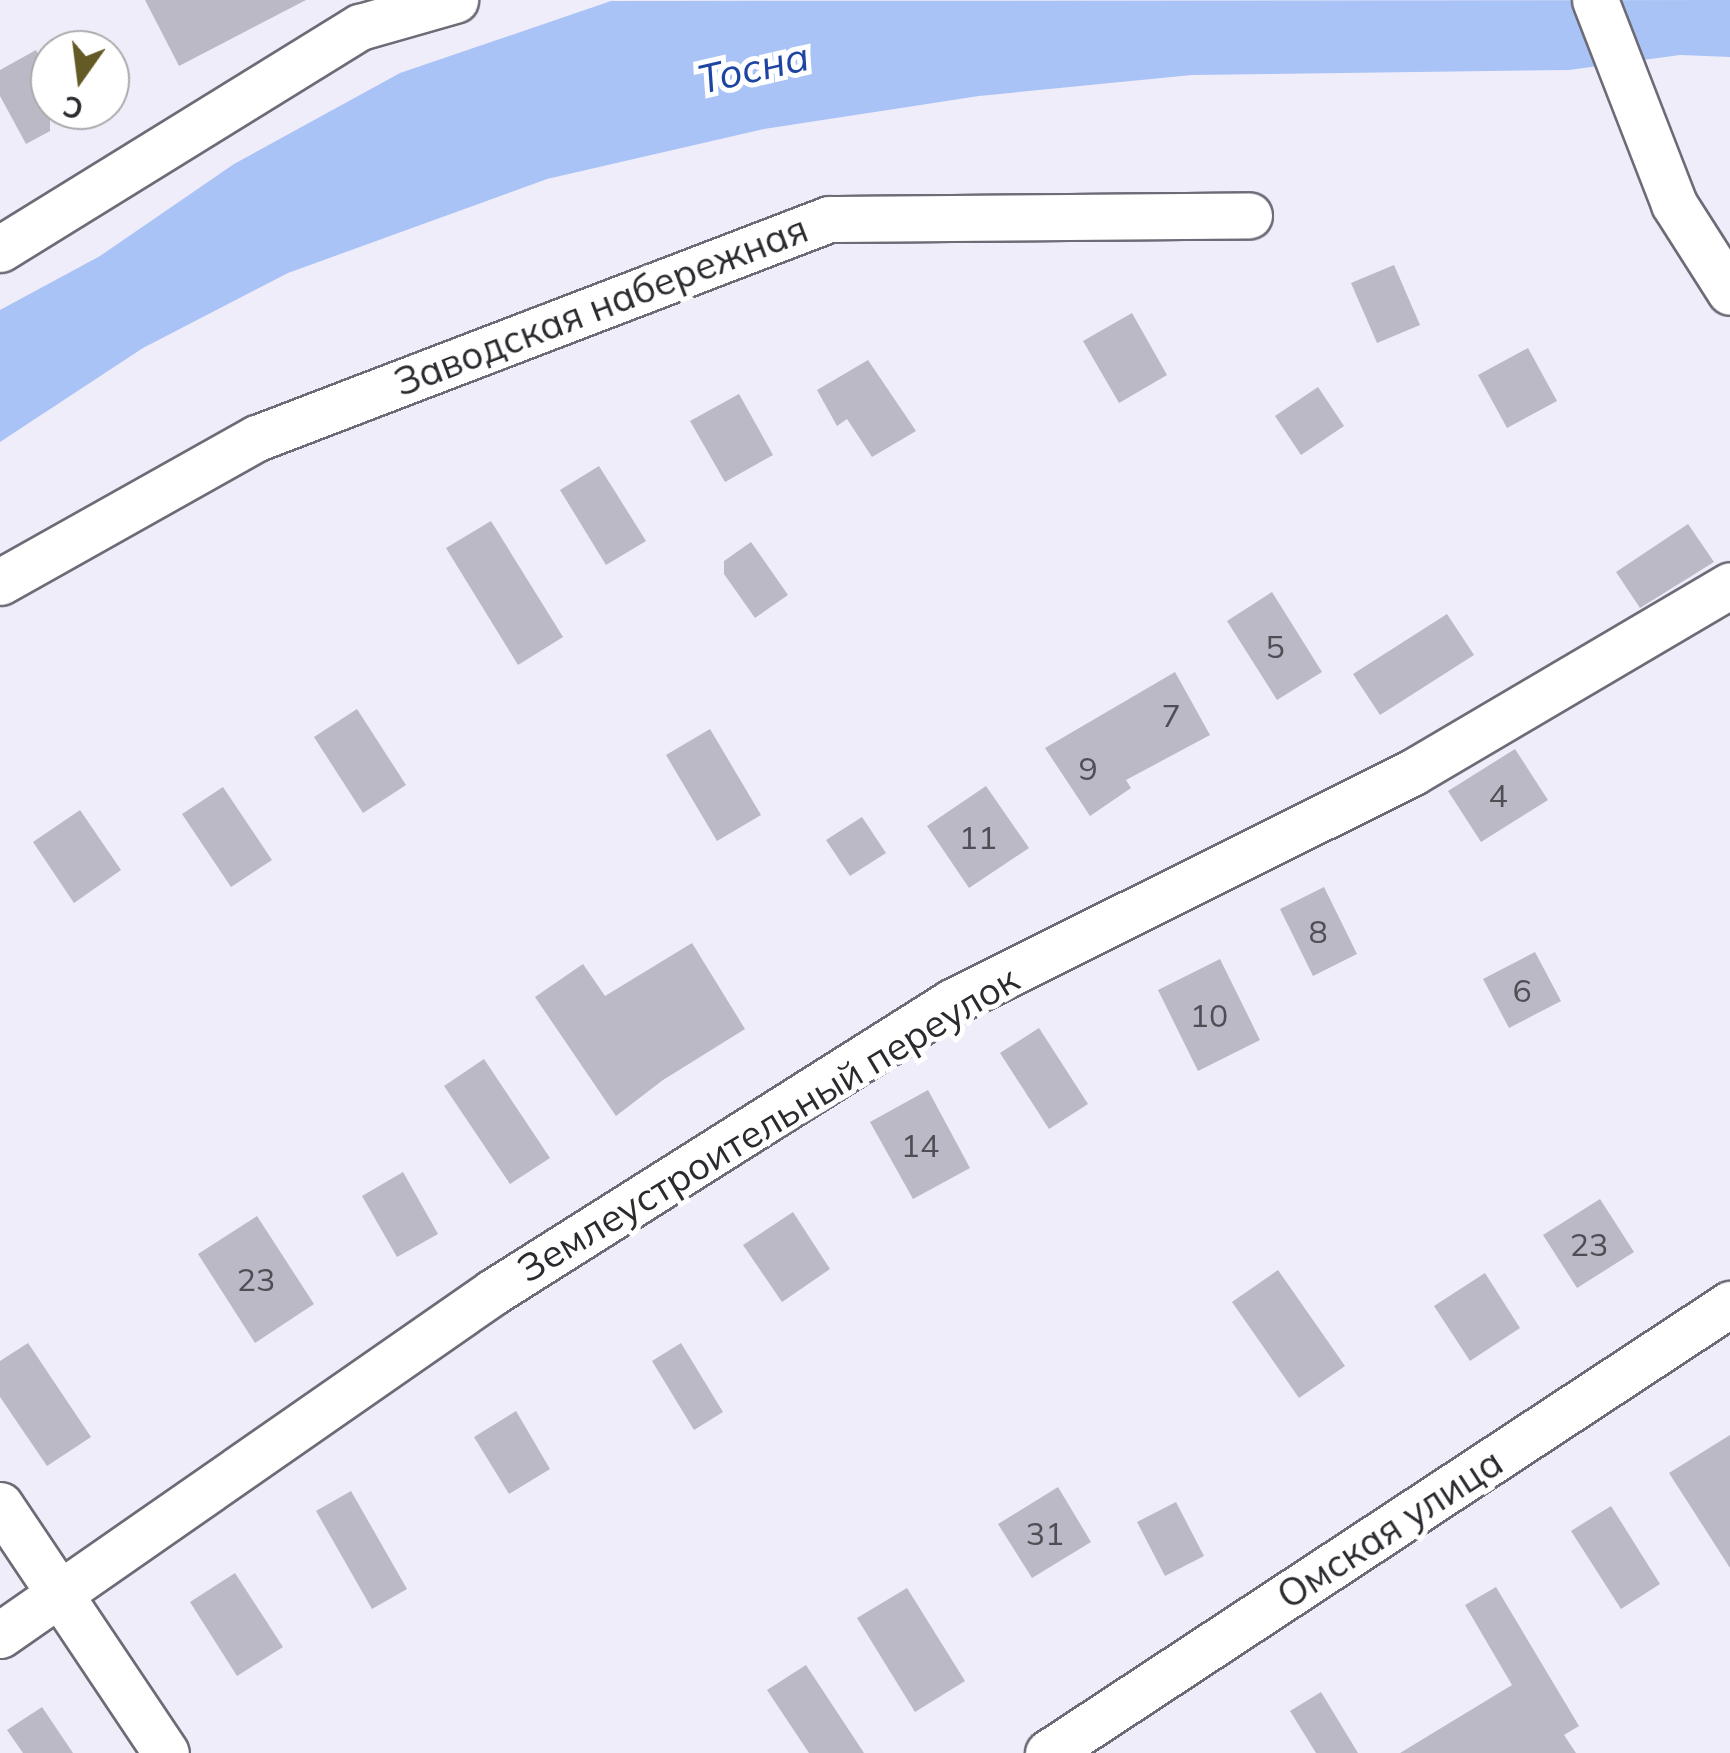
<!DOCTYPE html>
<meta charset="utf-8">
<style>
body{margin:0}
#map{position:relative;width:1730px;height:1753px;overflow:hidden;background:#f0edfa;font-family:Mulish,sans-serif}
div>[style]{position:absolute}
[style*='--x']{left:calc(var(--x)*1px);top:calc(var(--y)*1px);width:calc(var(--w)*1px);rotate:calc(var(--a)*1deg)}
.water>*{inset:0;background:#aac3f6}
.building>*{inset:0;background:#bbb9c5}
.roads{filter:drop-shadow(2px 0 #6d6b76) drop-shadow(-2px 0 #6d6b76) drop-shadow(0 2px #6d6b76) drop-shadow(0 -2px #6d6b76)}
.minor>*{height:45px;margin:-22.5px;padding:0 22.5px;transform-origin:22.5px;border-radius:22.5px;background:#fff}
span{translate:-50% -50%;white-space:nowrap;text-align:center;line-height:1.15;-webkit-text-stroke:10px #fff;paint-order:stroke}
.number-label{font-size:32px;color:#4f4e54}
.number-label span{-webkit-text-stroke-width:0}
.street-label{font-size:38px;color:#2b2a2f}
.water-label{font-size:40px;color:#1e45a2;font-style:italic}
.north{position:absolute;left:30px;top:30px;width:100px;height:100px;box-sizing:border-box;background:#fff;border:2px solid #aaaaac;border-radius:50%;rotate:194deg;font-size:28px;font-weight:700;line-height:40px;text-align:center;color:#2b2a2f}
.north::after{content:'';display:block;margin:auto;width:35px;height:45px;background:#645a26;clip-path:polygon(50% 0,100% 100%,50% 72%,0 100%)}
</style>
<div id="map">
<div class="water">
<div style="clip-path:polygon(1730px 0,1730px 57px,1680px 55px,1569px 70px,1192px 75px,979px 96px,764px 129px,547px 179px,288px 273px,143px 348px,0 442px,0 310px,100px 256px,234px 164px,400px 73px,611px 1px)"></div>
</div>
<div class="building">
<div style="clip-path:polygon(145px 0,306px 0,179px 66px)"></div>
<div style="clip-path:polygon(36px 50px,50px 77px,50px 131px,26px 144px,0 96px,0 70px)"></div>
<div style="clip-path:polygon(1394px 265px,1420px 325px,1377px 343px,1351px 283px)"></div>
<div style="clip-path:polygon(1132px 313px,1167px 375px,1119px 403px,1083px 341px)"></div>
<div style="clip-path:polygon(1528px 348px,1557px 401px,1507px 428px,1478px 375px)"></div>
<div style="clip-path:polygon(868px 360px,916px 431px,872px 457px,847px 419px,837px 426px,817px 390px)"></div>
<div style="clip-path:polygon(1318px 387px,1344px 426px,1301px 455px,1275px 416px)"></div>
<div style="clip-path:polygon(739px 394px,773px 455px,725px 482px,690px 421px)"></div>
<div style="clip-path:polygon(599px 466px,646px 541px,606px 565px,560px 490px)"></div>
<div style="clip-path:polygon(491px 521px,563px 637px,518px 665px,446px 548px)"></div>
<div style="clip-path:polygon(1688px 524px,1714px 562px,1640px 608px,1616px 572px)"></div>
<div style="clip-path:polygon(751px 542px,788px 595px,755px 618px,724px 574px,724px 561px)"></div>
<div style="clip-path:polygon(1272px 592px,1322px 672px,1277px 700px,1227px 621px)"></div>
<div style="clip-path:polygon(1447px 614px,1474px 655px,1380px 715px,1353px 674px)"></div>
<div style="clip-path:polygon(1175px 672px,1210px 735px,1126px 780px,1131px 788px,1090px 816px,1045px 748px)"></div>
<div style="clip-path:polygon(357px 709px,406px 785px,363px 813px,314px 737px)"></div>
<div style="clip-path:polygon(710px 729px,761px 815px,717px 841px,666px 755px)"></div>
<div style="clip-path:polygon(1515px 749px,1548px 800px,1481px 842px,1448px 791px)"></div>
<div style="clip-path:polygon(986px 786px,1029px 848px,969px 888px,927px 826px)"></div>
<div style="clip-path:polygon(223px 787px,272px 860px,231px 887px,182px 814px)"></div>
<div style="clip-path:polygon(80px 810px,121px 870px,74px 903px,33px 842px)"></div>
<div style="clip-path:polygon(862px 817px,886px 853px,850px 876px,826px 840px)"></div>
<div style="clip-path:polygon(1324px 887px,1357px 954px,1313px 976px,1280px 909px)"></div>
<div style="clip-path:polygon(692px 943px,745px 1029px,663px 1080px,616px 1116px,535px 997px,583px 964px,605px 996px)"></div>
<div style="clip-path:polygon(1535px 952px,1561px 1001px,1509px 1028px,1483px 979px)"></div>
<div style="clip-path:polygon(1220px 959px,1260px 1040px,1198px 1071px,1158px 990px)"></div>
<div style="clip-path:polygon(1039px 1028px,1088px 1104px,1049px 1129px,1000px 1053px)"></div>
<div style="clip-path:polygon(484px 1059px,550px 1158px,510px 1184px,444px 1086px)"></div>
<div style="clip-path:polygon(928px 1090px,970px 1168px,913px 1199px,870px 1122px)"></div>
<div style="clip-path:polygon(403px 1172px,438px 1234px,397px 1257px,362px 1196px)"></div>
<div style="clip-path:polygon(1600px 1199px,1634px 1252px,1577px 1288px,1543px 1235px)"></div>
<div style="clip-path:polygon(793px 1212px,830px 1269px,782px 1302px,743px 1245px)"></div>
<div style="clip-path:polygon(257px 1216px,314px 1304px,255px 1343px,198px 1254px)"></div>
<div style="clip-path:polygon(1278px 1270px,1345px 1366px,1299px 1398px,1232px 1302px)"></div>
<div style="clip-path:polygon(1485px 1273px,1520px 1328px,1470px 1361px,1434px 1306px)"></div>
<div style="clip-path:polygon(28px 1343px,91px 1437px,47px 1466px,0 1397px,0 1361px)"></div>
<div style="clip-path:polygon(681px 1343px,723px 1412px,694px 1430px,652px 1361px)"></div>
<div style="clip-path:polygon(516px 1411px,550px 1469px,509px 1494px,474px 1437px)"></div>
<div style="clip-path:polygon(1730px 1435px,1730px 1568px,1669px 1473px)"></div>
<div style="clip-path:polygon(1058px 1487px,1091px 1542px,1032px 1578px,998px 1524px)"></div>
<div style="clip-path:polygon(351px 1491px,407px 1589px,372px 1609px,316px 1511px)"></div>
<div style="clip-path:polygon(1176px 1502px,1204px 1556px,1165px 1576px,1137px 1522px)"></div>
<div style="clip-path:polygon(1611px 1506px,1660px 1584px,1621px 1609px,1571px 1531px)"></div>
<div style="clip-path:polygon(235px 1573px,283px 1647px,237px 1676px,190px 1602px)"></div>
<div style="clip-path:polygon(1496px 1587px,1579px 1726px,1564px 1735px,1576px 1753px,1400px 1753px,1512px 1685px,1465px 1605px)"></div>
<div style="clip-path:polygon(907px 1588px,965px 1681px,915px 1712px,857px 1618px)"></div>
<div style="clip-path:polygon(806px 1665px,864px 1753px,809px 1753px,767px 1690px)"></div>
<div style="clip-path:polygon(1321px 1692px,1358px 1753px,1316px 1753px,1290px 1711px)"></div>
<div style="clip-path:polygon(42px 1707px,73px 1753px,23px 1753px,7px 1730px)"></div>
</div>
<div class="roads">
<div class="minor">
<div style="--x:1595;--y:0;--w:219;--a:68.8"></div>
<div style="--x:1674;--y:204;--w:104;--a:57.5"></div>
<div style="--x:0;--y:249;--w:423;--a:-31.7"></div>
<div style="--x:360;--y:27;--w:99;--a:-15.9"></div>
<div style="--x:0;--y:582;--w:295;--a:-29.3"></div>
<div style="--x:257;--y:438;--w:612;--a:-20.95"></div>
<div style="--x:829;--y:219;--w:420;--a:-0.5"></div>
<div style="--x:0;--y:1505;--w:298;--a:56.2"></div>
<div style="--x:0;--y:1635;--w:601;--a:-34.83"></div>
<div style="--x:493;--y:1292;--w:543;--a:-32.29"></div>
<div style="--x:952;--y:1002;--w:515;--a:-26.52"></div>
<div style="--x:1413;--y:772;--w:368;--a:-30.5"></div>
<div style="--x:1048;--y:1753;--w:817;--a:-33.36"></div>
</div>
</div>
<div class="number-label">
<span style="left:1275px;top:646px">5</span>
<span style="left:1171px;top:715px">7</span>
<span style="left:1088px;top:768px">9</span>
<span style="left:1498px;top:795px">4</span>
<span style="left:978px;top:837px">11</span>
<span style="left:1318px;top:931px">8</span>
<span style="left:1522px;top:990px">6</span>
<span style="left:1209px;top:1015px">10</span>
<span style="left:920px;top:1145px">14</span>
<span style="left:1589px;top:1244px">23</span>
<span style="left:256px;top:1279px">23</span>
<span style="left:1045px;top:1533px">31</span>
</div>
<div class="street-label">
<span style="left:601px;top:306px;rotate:-21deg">Заводская набережная</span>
<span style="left:768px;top:1124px;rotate:-31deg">Землеустроительный переулок</span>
<span style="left:1390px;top:1529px;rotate:-33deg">Омская улица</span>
</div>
<div class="water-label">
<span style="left:753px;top:67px;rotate:-13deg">Тосна</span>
</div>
<div class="north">С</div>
</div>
